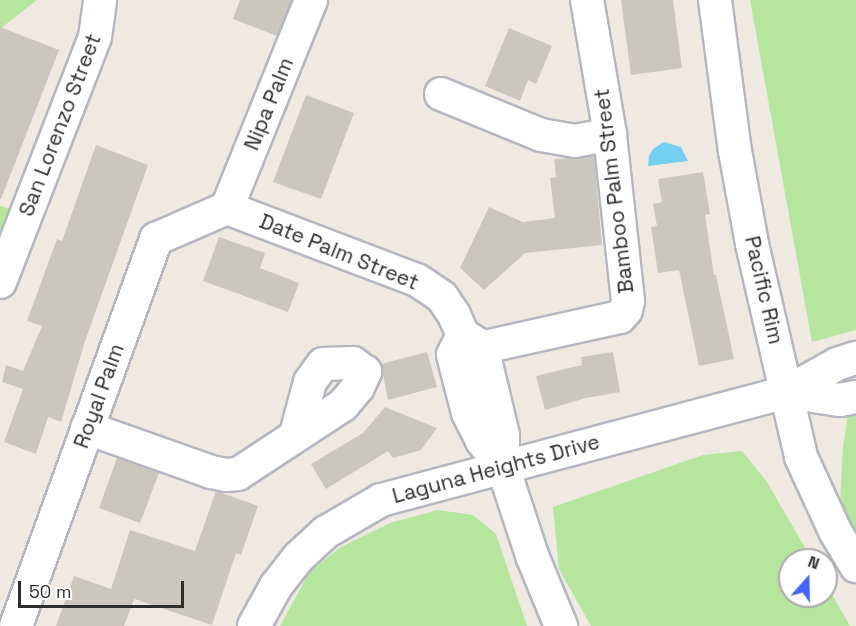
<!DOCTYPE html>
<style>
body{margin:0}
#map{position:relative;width:856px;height:626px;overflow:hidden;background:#efe9e1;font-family:"Space Grotesk",sans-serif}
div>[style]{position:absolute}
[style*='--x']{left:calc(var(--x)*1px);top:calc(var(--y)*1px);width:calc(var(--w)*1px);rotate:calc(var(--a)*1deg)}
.green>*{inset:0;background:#b6e59e}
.water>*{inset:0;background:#75cff0}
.building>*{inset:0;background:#cbc7bf}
.roads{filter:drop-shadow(2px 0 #b4b7c1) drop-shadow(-2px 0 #b4b7c1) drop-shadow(0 2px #b4b7c1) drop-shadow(0 -2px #b4b7c1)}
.minor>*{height:32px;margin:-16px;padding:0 16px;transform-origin:16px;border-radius:16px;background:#fff}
span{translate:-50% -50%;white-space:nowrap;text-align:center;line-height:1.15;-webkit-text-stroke:5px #fff;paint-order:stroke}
.street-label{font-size:21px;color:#2e2e2e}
.north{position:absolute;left:778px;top:548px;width:60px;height:60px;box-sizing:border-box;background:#fff;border:2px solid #ababab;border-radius:50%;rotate:20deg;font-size:16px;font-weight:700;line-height:24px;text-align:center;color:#2e2e2e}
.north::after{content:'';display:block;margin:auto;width:21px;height:27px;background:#4264fb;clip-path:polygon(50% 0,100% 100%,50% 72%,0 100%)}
.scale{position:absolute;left:18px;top:581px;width:166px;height:27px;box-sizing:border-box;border:3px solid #2e2e2e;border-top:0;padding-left:8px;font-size:18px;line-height:21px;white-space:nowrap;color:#2e2e2e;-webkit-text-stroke:4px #fff;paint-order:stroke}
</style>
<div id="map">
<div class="green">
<div style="clip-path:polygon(0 0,37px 0,0 29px)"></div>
<div style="clip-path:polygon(750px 0,856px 0,856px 330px,812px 342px)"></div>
<div style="clip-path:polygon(0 206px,14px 210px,0 242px)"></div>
<div style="clip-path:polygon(856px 414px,856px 546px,839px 524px,843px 447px,848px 415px)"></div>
<div style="clip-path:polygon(742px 451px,767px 482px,812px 560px,790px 560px,790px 596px,826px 596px,826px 584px,850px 626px,591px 626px,559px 569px,553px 507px,703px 455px)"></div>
<div style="clip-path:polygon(438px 510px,473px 515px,496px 534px,527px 626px,280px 626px,309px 573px,339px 548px,390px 523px)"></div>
</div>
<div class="water">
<div style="clip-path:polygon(664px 142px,681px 147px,688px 161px,648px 166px,649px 156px,653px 149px)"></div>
</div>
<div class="building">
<div style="clip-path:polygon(240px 0,292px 0,277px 36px,233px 19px)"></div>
<div style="clip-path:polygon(621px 0,673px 0,682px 68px,631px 75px)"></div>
<div style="clip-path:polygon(0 27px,59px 50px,1px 199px,0 199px)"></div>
<div style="clip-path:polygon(509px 28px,552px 46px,536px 84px,528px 80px,520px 101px,485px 86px)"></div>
<div style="clip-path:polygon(306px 95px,354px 113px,321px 199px,273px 182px)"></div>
<div style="clip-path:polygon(96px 145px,148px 165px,85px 341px,61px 422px,48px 417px,36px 454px,4px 442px,23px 389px,2px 382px,6px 365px,23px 371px,42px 326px,27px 321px,57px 239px,62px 241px)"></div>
<div style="clip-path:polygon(594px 156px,602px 245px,525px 253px,484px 290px,460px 268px,489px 207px,523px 222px,555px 218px,550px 178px,556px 177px,554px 159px)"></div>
<div style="clip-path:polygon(703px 172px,710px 214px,705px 215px,714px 275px,716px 275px,734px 359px,699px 366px,679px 270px,658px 273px,651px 227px,657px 226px,653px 204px,662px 202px,658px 179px)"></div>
<div style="clip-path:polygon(219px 237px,265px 253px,260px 268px,299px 283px,288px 312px,203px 281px)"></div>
<div style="clip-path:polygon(427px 352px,437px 387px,388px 400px,381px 364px)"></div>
<div style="clip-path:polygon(613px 352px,620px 392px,586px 398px,545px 410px,536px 376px,582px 365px,581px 357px)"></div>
<div style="clip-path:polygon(385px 407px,437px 428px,421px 450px,393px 458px,388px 451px,326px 489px,311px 464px,363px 433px)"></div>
<div style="clip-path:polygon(117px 458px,159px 473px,140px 523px,99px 508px)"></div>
<div style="clip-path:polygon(216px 491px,258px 506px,241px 555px,236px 553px,212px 625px,134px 599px,124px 626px,56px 626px,74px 576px,111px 589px,130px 530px,195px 551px)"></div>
</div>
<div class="roads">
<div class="minor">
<div style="--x:715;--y:0;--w:152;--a:82.5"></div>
<div style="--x:735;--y:151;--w:95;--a:79.6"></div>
<div style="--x:752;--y:244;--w:219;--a:77"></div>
<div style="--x:801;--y:457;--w:81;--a:65.3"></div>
<div style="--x:835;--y:531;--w:41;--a:59"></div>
<div style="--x:441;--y:94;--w:108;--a:22.3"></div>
<div style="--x:541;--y:135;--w:35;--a:10"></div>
<div style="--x:575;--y:141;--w:36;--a:-11"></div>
<div style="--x:227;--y:208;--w:203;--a:20.8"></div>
<div style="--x:417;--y:280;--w:30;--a:34"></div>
<div style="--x:442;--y:297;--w:22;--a:56"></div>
<div style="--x:454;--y:315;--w:22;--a:66"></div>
<div style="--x:463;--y:335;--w:22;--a:32"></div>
<div style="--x:482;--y:347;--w:90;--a:76.6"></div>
<div style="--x:503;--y:435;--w:32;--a:90"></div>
<div style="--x:503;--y:467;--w:96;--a:71.8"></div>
<div style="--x:533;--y:558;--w:74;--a:67.6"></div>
<div style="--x:227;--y:208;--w:224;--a:-68"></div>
<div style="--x:0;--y:282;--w:263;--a:-68.8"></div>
<div style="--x:95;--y:37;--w:37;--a:-82"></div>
<div style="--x:463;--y:335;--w:22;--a:117"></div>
<div style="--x:453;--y:355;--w:60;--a:75.5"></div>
<div style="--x:468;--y:413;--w:31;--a:63"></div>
<div style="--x:482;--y:441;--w:33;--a:51"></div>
<div style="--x:462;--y:352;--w:162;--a:-12.5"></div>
<div style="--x:620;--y:317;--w:9;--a:-49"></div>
<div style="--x:626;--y:310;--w:9;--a:-77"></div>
<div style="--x:628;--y:301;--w:168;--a:-96.2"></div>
<div style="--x:610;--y:134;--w:136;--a:-99.7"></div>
<div style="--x:787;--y:392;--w:54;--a:8.6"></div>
<div style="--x:840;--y:400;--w:16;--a:-11"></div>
<div style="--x:87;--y:428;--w:132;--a:19.5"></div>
<div style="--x:211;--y:472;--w:15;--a:11"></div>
<div style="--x:226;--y:475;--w:12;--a:-5"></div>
<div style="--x:238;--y:474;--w:126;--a:-33.3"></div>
<div style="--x:343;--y:405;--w:23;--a:-50"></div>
<div style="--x:358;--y:387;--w:17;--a:-65"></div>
<div style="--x:365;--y:372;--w:15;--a:-143"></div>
<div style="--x:353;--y:363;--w:30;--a:178"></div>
<div style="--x:323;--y:364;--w:22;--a:126"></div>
<div style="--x:310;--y:382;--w:54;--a:105.1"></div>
<div style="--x:16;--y:626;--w:412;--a:-70.1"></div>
<div style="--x:156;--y:239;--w:77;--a:-23.6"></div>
<div style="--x:254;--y:626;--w:46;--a:-61.2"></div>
<div style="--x:276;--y:586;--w:37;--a:-52"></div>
<div style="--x:299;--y:557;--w:37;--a:-43"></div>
<div style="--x:326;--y:532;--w:64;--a:-30.2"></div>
<div style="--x:381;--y:500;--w:420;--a:-14.9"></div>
<div style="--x:787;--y:392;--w:57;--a:-29.2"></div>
<div style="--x:837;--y:364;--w:20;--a:-18"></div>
</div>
</div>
<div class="street-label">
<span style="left:269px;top:104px;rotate:-68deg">Nipa Palm</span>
<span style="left:60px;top:125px;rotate:-69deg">San Lorenzo Street</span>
<span style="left:614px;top:191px;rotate:-97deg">Bamboo Palm Street</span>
<span style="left:339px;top:252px;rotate:22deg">Date Palm Street</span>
<span style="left:764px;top:290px;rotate:77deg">Pacific Rim</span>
<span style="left:99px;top:396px;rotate:-70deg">Royal Palm</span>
<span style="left:496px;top:469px;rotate:-15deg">Laguna Heights Drive</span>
</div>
<div class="north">N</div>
<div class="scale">50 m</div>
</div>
